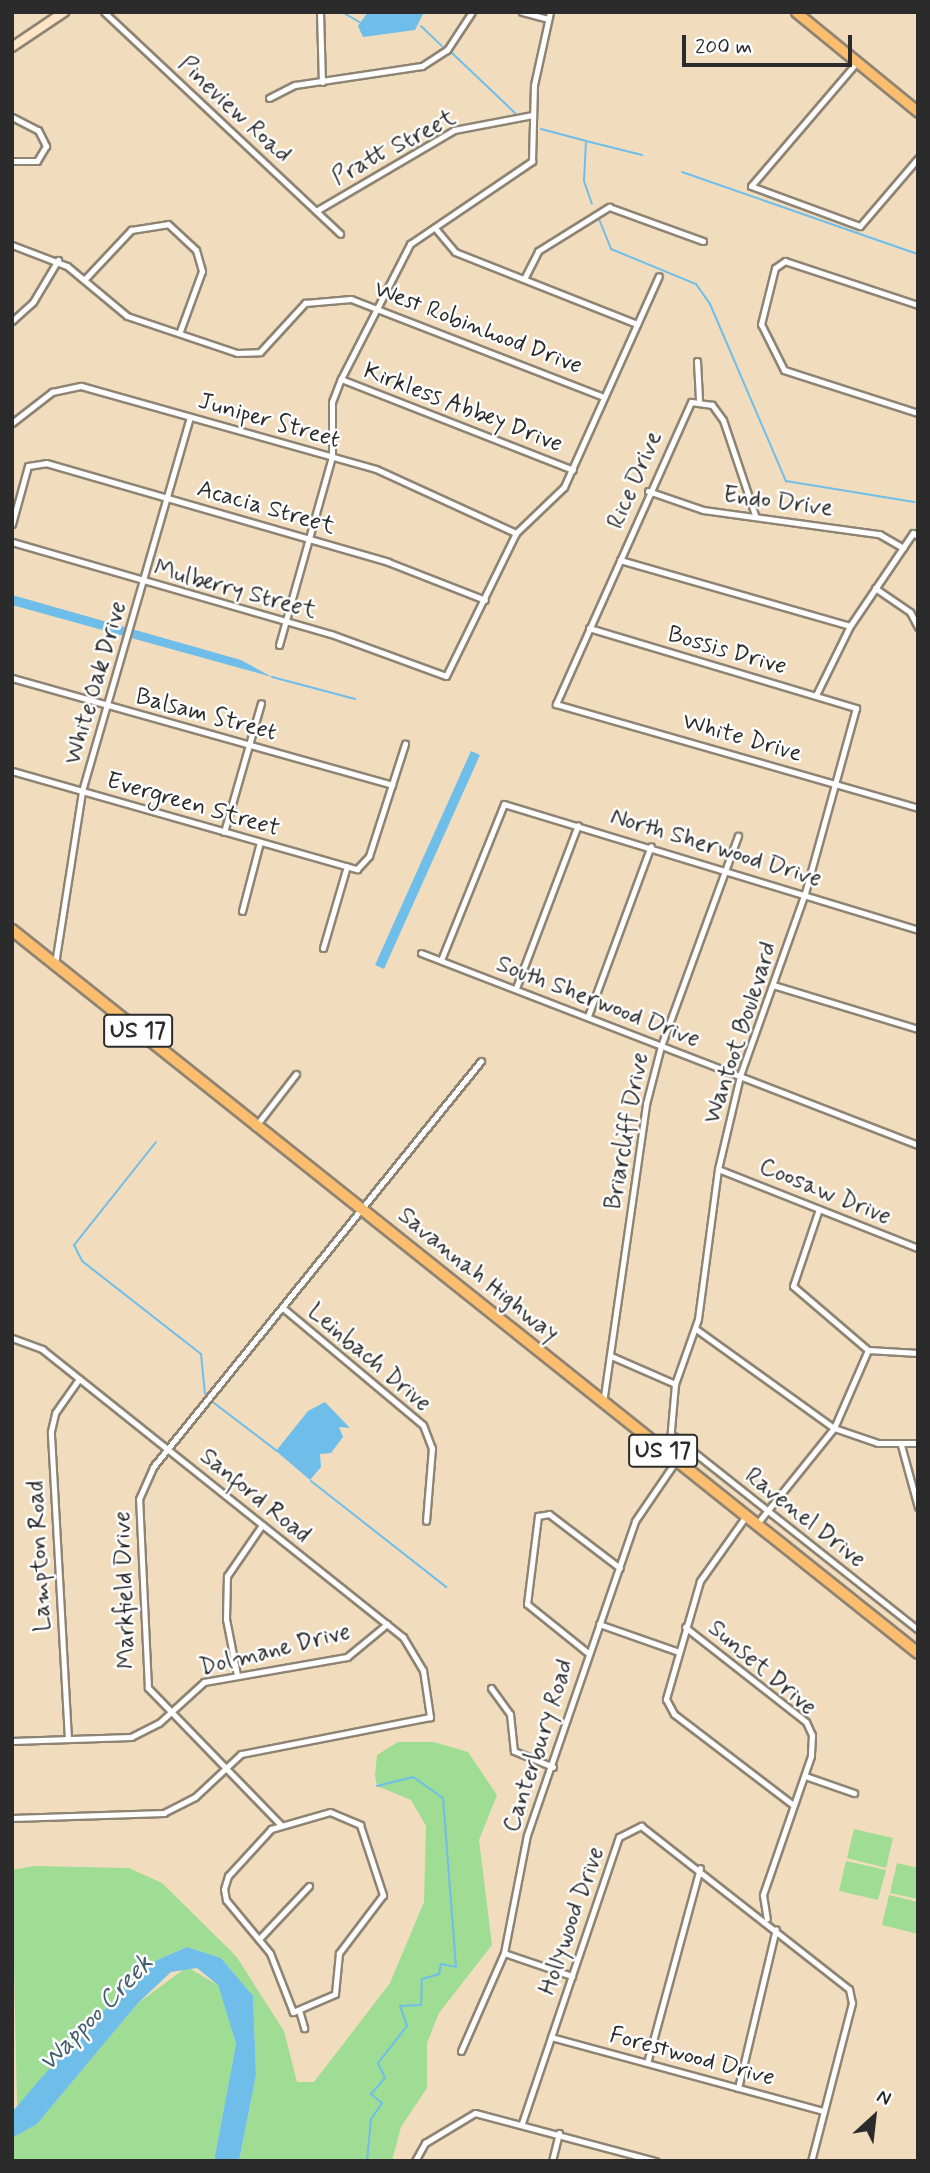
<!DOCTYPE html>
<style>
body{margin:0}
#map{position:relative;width:930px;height:2173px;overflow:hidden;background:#f1ddbd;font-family:Mynerve,sans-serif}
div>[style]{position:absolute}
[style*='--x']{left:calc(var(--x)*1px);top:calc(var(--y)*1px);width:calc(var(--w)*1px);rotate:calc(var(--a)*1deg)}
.green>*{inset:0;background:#9edd93}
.water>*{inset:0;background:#6fbeea}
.stream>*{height:2px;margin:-1px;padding:0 1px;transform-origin:1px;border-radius:1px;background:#6fbeea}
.roads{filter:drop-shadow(2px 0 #8e8474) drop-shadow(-2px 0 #8e8474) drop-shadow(0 2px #8e8474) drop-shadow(0 -2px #8e8474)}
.minor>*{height:5px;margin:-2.5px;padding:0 2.5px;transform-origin:2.5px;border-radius:2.5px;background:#fff}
.secondary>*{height:8px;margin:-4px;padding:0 4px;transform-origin:4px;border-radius:4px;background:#fee5c5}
.primary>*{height:9px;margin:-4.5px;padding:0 4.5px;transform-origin:4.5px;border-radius:4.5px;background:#fcbd6f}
.trunk>*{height:10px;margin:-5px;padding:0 5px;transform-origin:5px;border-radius:5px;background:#fcbd6f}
span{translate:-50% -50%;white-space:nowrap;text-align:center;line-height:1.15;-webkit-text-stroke:5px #fff;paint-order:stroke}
.shield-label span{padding:2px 5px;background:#fff;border:2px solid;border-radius:5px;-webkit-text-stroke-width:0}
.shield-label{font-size:23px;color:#2b2b2b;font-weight:700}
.street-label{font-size:24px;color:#2b2b2b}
.water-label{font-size:26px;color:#435e6e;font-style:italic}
.frame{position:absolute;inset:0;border:14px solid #2b2b2b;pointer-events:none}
.north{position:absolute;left:839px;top:2082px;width:70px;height:70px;-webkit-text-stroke:5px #fff;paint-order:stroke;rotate:27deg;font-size:19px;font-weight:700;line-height:28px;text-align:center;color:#2b2b2b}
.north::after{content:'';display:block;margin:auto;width:24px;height:32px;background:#2b2b2b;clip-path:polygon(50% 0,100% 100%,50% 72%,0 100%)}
.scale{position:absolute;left:682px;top:35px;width:170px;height:32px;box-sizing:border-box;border:4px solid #2b2b2b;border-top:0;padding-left:9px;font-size:21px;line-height:24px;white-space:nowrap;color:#2b2b2b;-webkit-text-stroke:5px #fff;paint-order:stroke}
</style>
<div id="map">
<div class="green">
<div style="clip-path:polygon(398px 1742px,434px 1742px,468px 1752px,497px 1795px,479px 1840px,492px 1945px,439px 2013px,427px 2043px,427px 2088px,401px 2127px,392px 2161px,239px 2161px,256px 2075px,253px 1996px,221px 1958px,187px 1947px,157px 1960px,127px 1986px,17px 2107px,12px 1870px,34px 1866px,129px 1868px,162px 1883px,236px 1956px,284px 2031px,297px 2082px,314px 2082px,390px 1983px,424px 1902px,426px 1826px,411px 1800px,377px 1786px,375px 1776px,377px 1755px)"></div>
<div style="clip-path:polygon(854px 1829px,893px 1838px,886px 1868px,847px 1858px)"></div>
<div style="clip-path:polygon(846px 1861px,886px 1870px,878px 1900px,839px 1891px)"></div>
<div style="clip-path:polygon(897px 1863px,918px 1868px,918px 1899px,890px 1893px)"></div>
<div style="clip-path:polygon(889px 1895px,918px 1902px,918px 1934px,882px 1925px)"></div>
<div style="clip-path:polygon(187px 1967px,218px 1985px,236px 2044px,214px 2161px,12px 2161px,12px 2138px,37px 2124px,138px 2003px)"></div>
</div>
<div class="water">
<div style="clip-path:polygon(368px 12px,421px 12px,423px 14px,415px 30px,363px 37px,358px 26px)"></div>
<div style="clip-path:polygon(12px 595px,241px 660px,272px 677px,12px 605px)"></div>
<div style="clip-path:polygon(471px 751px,480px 755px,384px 969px,375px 965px)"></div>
<div style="clip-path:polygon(325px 1402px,350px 1428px,339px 1427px,343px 1437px,331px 1453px,320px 1454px,321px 1467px,310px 1480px,276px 1451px,308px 1411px)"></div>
<div style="clip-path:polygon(187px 1947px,221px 1958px,253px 1996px,256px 2075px,239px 2161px,214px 2161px,236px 2044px,218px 1985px,197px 1968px,171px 1972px,138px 2003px,37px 2124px,12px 2138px,12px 2112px,42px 2077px,127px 1986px,157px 1960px)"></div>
</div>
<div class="stream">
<div style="--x:342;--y:12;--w:22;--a:30"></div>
<div style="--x:421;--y:26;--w:29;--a:44"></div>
<div style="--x:452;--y:53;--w:87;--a:43.6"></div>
<div style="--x:541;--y:129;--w:47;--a:14.9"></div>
<div style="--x:586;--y:141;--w:40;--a:92.9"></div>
<div style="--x:584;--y:181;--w:24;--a:71"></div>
<div style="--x:586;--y:141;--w:58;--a:14"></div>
<div style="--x:682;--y:172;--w:250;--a:19.2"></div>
<div style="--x:599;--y:219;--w:32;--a:68"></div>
<div style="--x:611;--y:249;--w:92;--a:22.4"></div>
<div style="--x:696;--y:284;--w:24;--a:55"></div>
<div style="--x:710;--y:304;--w:193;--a:66.8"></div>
<div style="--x:786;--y:481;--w:130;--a:9.3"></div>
<div style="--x:272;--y:677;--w:86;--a:14.8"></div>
<div style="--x:156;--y:1142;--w:132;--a:128.5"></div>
<div style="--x:74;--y:1245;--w:18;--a:63"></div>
<div style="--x:82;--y:1261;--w:151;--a:38"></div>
<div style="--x:201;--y:1354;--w:40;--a:84.3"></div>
<div style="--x:214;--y:1403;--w:79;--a:37.3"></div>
<div style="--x:311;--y:1481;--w:172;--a:38.1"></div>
<div style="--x:367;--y:2161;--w:42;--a:-84.6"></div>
<div style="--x:371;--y:2119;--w:19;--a:-55"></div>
<div style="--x:382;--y:2103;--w:14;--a:-141"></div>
<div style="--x:371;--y:2094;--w:21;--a:-49"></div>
<div style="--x:385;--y:2078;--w:17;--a:-115"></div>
<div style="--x:378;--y:2063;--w:47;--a:-51.9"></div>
<div style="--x:407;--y:2026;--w:21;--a:-109"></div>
<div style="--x:400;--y:2006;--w:21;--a:-3"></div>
<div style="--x:421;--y:2005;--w:26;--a:-88"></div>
<div style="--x:422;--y:1979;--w:18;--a:-16"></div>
<div style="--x:439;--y:1974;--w:10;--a:-79"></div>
<div style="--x:441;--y:1964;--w:15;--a:11"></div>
<div style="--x:456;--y:1967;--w:169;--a:-94.4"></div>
<div style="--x:443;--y:1798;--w:37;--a:-145"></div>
<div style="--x:413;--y:1777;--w:37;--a:166"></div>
</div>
<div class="roads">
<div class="minor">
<div style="--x:104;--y:12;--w:324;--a:43.2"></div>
<div style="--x:320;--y:12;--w:70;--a:88.4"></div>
<div style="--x:522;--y:12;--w:27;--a:15"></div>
<div style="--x:857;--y:62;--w:163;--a:130.5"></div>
<div style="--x:751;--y:186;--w:116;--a:20.2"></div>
<div style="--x:860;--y:226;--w:89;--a:-49.5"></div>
<div style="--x:269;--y:98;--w:29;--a:-27"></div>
<div style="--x:295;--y:85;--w:128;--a:-8.5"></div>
<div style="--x:422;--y:66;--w:30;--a:-33"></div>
<div style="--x:447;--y:50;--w:45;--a:-56.7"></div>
<div style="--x:12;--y:117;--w:29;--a:27"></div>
<div style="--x:38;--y:130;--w:18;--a:63"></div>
<div style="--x:46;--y:146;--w:17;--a:121"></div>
<div style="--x:37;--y:161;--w:25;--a:180"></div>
<div style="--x:316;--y:211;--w:160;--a:-30.4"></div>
<div style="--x:454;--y:130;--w:80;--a:-10.8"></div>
<div style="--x:435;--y:228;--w:31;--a:50"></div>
<div style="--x:455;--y:252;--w:196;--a:21.6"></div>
<div style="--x:12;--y:245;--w:59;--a:20.9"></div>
<div style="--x:67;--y:266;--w:78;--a:39.8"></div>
<div style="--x:127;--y:316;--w:116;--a:18.6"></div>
<div style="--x:237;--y:353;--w:23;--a:-2"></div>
<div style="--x:260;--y:352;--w:67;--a:-47.4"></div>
<div style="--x:305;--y:303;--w:46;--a:-5"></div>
<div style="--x:351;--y:299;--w:271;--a:21.2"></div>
<div style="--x:524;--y:279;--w:31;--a:-63"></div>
<div style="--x:538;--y:251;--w:84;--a:-31.8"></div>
<div style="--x:609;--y:207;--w:100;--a:19.9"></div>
<div style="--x:84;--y:280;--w:69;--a:-46.8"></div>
<div style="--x:131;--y:230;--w:37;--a:-9"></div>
<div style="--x:168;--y:224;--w:38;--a:43"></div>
<div style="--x:196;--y:250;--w:22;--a:74"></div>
<div style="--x:202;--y:271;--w:64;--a:110.1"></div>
<div style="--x:918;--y:305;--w:140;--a:-161.7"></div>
<div style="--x:785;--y:261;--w:12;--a:145"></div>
<div style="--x:775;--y:268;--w:58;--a:104"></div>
<div style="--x:761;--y:324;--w:51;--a:63.4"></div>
<div style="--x:784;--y:370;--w:141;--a:17.8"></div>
<div style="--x:12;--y:321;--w:28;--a:-42"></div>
<div style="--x:33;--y:302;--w:49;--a:-59.2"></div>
<div style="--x:697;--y:361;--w:39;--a:87"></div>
<div style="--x:341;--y:379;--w:249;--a:21.4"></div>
<div style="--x:12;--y:423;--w:51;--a:-37.8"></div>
<div style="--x:52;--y:392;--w:30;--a:-12"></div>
<div style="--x:81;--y:386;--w:306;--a:15.7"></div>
<div style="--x:376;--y:469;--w:154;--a:24.6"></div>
<div style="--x:648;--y:491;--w:58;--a:19.1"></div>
<div style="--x:703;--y:510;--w:178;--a:7.8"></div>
<div style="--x:879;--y:534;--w:28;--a:30"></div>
<div style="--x:755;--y:515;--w:100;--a:-108.6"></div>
<div style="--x:723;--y:420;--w:19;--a:-126"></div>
<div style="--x:712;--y:405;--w:21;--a:-172"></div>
<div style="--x:691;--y:402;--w:331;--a:114.1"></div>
<div style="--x:556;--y:704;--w:377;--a:16"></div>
<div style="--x:12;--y:524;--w:60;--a:-74.6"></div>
<div style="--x:28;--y:466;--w:18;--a:-9"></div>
<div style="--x:46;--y:463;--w:356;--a:16.1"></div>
<div style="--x:388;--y:562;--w:104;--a:21.4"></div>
<div style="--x:12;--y:542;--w:332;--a:16.1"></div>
<div style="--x:331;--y:634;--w:122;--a:20.1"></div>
<div style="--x:446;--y:676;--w:159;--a:-63.9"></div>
<div style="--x:516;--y:533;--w:66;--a:-43.8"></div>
<div style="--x:564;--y:487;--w:231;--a:-65.8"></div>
<div style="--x:620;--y:560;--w:239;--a:16"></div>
<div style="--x:875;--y:588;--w:42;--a:34.4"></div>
<div style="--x:910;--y:612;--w:17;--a:62"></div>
<div style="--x:589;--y:628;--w:279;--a:16.7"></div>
<div style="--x:856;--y:708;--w:192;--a:105.4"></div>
<div style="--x:805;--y:893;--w:194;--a:109.6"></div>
<div style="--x:740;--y:1076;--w:96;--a:103.3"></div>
<div style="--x:718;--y:1169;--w:151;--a:97.6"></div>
<div style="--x:698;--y:1319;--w:69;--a:109.5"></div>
<div style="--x:675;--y:1384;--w:69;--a:95"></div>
<div style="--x:279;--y:645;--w:196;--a:-74.3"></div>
<div style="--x:332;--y:456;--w:54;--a:-90"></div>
<div style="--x:332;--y:402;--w:25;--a:-69"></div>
<div style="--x:341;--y:379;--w:152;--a:-62.9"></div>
<div style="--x:410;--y:244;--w:148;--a:-34.2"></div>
<div style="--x:532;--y:161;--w:76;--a:-88.5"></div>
<div style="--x:534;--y:85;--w:75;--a:-77.6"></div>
<div style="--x:12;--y:678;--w:395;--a:15.7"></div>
<div style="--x:816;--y:695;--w:77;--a:-63.8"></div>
<div style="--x:850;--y:626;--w:112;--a:-55.9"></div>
<div style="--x:913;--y:533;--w:6;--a:31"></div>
<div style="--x:12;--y:771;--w:359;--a:15.9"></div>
<div style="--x:357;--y:869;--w:18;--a:-47"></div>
<div style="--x:369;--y:856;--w:118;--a:-72.2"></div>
<div style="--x:224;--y:832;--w:134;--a:-74"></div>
<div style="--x:242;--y:911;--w:71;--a:-75.4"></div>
<div style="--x:323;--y:948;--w:85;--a:-73.7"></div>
<div style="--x:421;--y:953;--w:533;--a:21.12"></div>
<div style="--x:441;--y:960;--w:168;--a:-68"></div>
<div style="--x:504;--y:804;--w:433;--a:16.9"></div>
<div style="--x:55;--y:964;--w:175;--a:-81.1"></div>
<div style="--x:82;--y:791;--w:389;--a:-73.9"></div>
<div style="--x:773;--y:985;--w:152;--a:16.9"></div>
<div style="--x:516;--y:988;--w:174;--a:-69.2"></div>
<div style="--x:588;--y:1016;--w:181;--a:-69.7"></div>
<div style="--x:255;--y:1127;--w:67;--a:-52.3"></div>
<div style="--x:718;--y:1169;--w:215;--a:21.6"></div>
<div style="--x:819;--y:1209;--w:81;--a:108.7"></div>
<div style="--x:793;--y:1286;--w:99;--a:40.5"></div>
<div style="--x:868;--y:1350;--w:50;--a:3.4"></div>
<div style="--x:283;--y:1308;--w:182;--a:39.9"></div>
<div style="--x:423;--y:1425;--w:25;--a:69"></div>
<div style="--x:432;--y:1448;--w:73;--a:94.7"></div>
<div style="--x:696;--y:1329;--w:170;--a:35.7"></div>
<div style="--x:834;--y:1428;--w:46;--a:18.8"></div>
<div style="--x:878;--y:1443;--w:40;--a:0"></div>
<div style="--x:12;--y:1338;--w:32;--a:20"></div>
<div style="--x:42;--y:1349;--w:462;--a:38.6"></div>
<div style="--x:403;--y:1637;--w:39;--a:59"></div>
<div style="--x:423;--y:1670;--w:48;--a:81.5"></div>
<div style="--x:430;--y:1717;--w:193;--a:168.9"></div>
<div style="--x:241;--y:1754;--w:63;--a:136.9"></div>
<div style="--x:195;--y:1797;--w:35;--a:153"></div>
<div style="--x:164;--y:1813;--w:152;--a:178.1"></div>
<div style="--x:611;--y:1356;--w:70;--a:23.6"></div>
<div style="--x:603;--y:1403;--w:302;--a:-81.8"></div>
<div style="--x:646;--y:1104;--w:60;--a:-75.5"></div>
<div style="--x:661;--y:1046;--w:224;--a:-69.9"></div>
<div style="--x:671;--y:1434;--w:315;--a:38.4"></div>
<div style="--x:901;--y:1445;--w:64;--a:74.7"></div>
<div style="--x:746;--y:1516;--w:80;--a:125.3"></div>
<div style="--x:700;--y:1581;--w:123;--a:106.1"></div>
<div style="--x:666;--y:1699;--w:17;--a:62"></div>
<div style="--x:674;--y:1714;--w:150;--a:37.4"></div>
<div style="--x:756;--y:1525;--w:124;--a:-51.2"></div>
<div style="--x:834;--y:1428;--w:85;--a:-66.4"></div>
<div style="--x:599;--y:1624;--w:82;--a:19.3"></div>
<div style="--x:685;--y:1627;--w:154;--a:38.1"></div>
<div style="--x:806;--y:1722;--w:14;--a:65"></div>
<div style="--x:812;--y:1735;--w:21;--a:93"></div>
<div style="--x:811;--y:1756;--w:147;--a:109.1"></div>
<div style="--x:763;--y:1895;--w:24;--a:81"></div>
<div style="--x:588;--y:1653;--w:78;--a:-141.2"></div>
<div style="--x:527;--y:1604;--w:89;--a:-82.9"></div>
<div style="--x:538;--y:1516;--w:11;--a:-10"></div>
<div style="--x:549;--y:1514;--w:89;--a:37.3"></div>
<div style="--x:237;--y:1675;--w:57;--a:-101.1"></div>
<div style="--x:226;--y:1619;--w:43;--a:-88.7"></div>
<div style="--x:227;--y:1576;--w:62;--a:-55.5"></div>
<div style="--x:491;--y:1688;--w:32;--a:54"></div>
<div style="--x:510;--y:1714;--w:37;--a:84"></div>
<div style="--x:514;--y:1751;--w:42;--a:22.3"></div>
<div style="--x:68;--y:1739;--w:308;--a:-93.2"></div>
<div style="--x:51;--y:1431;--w:18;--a:-77"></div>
<div style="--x:55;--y:1413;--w:42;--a:-54.8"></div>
<div style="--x:12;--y:1741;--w:119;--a:-1.9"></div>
<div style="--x:131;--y:1737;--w:31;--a:-27"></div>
<div style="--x:159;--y:1723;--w:61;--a:-42.3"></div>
<div style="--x:204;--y:1682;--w:145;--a:-9.9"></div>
<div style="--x:347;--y:1657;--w:52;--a:-39.5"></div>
<div style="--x:805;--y:1776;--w:52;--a:19.1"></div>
<div style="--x:330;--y:1812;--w:33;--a:23"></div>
<div style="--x:360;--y:1825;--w:74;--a:71.8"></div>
<div style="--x:383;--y:1895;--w:73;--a:127.2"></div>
<div style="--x:339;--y:1953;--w:41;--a:95.6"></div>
<div style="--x:335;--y:1994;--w:46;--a:156.8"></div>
<div style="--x:293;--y:2012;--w:63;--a:-111.3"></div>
<div style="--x:270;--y:1953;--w:69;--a:-129.7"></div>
<div style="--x:226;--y:1900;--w:11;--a:-100"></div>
<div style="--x:224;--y:1889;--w:14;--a:-73"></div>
<div style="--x:228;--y:1876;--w:64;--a:-47.5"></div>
<div style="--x:271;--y:1829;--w:61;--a:-16.1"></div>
<div style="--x:280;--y:1824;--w:190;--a:-134.1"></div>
<div style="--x:148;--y:1688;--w:189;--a:-92.7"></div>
<div style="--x:139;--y:1499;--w:35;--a:-66"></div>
<div style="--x:153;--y:1467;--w:522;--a:-51.07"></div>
<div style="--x:259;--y:1939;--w:73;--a:-46.7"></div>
<div style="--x:504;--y:1953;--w:72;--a:18.7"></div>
<div style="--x:299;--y:2010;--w:19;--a:74"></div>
<div style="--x:551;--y:2037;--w:282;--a:15.2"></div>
<div style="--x:461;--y:2051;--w:107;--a:-66.3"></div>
<div style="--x:504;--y:1953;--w:120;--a:-79"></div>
<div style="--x:527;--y:1835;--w:332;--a:-71"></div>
<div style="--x:635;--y:1521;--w:73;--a:-55.7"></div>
<div style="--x:647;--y:2063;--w:202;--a:-74.8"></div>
<div style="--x:738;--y:2088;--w:163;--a:-76.6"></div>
<div style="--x:522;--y:2123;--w:302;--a:-71.3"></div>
<div style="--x:619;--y:1837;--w:25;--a:-27"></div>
<div style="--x:641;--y:1826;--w:264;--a:38.1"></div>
<div style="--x:849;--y:1989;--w:14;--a:78"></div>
<div style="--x:852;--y:2003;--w:163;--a:104.5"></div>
<div style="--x:415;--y:2161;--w:21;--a:-61"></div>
<div style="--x:425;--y:2143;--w:58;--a:-31"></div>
<div style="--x:475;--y:2113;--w:187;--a:14.9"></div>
<div style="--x:552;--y:2161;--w:29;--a:-76"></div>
</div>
<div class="secondary">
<div style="--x:12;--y:47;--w:63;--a:-33.9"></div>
</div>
<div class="primary">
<div style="--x:796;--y:12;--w:158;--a:39.3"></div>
</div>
<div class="trunk">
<div style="--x:12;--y:930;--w:1159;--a:38.59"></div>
</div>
</div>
<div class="shield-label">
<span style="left:138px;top:1031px">US 17</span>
<span style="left:663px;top:1451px">US 17</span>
</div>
<div class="street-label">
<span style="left:234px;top:110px;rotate:43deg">Pineview Road</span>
<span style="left:394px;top:148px;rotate:-28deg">Pratt Street</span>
<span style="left:478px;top:328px;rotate:21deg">West Robinhood Drive</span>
<span style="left:463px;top:408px;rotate:21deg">Kirkless Abbey Drive</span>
<span style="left:269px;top:421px;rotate:16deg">Juniper Street</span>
<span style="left:635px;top:480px;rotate:-67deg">Rice Drive</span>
<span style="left:778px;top:502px;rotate:7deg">Endo Drive</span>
<span style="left:266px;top:508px;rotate:16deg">Acacia Street</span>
<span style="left:235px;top:590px;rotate:15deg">Mulberry Street</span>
<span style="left:727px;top:651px;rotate:16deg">Bossis Drive</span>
<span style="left:96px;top:683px;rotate:-74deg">White Oak Drive</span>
<span style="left:206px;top:715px;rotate:15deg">Balsam Street</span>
<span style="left:742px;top:738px;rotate:16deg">White Drive</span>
<span style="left:193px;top:805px;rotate:16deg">Evergreen Street</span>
<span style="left:716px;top:848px;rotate:17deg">North Sherwood Drive</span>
<span style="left:598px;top:1002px;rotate:21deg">South Sherwood Drive</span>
<span style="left:741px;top:1033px;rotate:-72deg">Wantoot Boulevard</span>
<span style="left:627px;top:1131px;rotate:-80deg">Briarcliff Drive</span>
<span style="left:825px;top:1192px;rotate:22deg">Coosaw Drive</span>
<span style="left:478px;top:1275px;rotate:39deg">Savannah Highway</span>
<span style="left:369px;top:1358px;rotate:40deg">Leinbach Drive</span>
<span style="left:255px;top:1496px;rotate:39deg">Sanford Road</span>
<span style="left:805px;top:1518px;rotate:38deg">Ravenel Drive</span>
<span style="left:40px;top:1556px;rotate:-93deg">Lampton Road</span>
<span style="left:125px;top:1590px;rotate:-92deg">Markfield Drive</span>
<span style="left:275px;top:1650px;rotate:-14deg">Dolmane Drive</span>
<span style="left:762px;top:1668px;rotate:40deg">Sunset Drive</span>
<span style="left:539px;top:1746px;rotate:-72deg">Canterbury Road</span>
<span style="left:572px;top:1921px;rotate:-71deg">Hollywood Drive</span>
<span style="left:692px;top:2057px;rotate:15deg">Forestwood Drive</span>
</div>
<div class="water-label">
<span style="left:97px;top:2014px;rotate:-46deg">Wappoo Creek</span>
</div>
<div class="frame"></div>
<div class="north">N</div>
<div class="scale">200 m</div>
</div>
